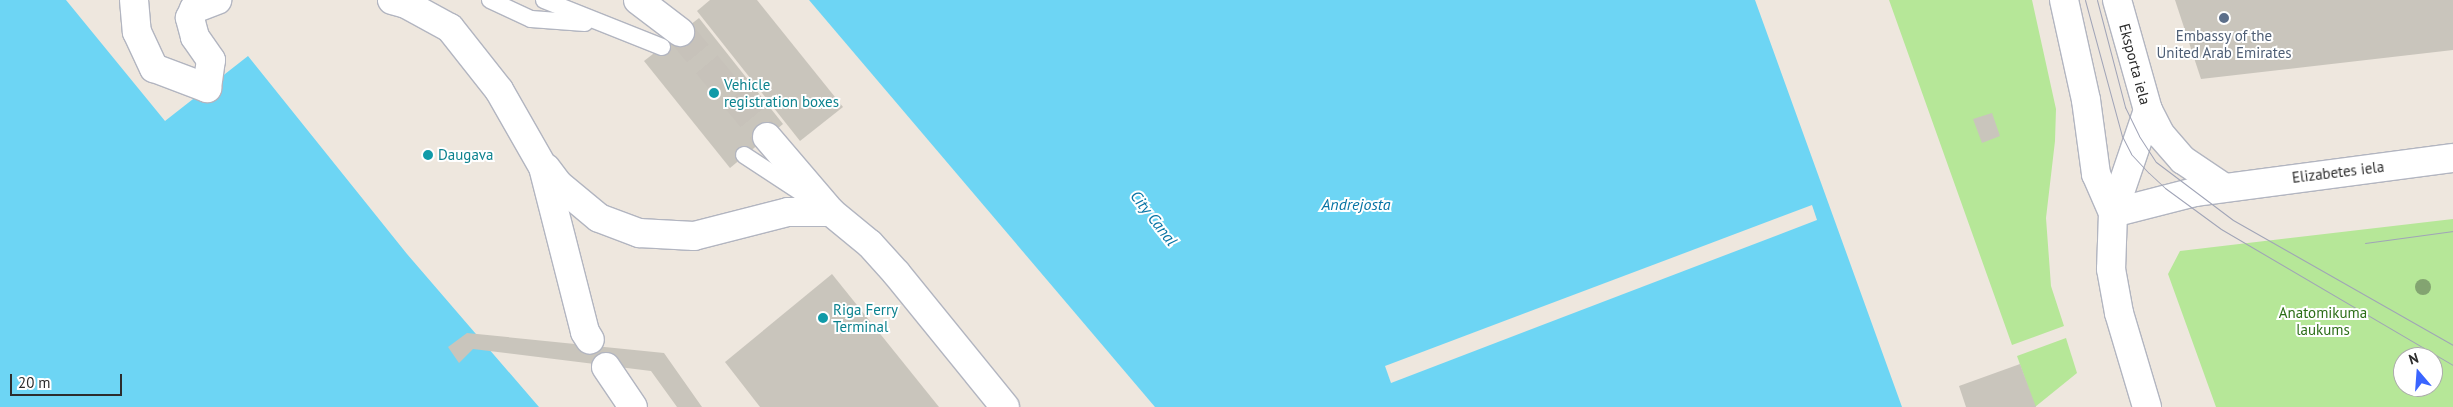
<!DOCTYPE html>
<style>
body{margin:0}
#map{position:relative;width:2453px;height:407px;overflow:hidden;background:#eee7de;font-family:"PT Sans",sans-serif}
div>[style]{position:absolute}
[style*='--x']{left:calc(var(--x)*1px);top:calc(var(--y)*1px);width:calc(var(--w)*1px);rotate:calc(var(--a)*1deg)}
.green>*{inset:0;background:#b6e798}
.water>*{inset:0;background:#6dd5f4}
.pier>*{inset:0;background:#eee7de}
.building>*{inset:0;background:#c9c5bc}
.tertiary-tunnel>*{height:28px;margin-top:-14px;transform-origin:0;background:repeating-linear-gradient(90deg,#c7c2ba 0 28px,transparent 0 42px)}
.roads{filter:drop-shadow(1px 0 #b2b5c0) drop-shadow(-1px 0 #b2b5c0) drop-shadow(0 1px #b2b5c0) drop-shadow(0 -1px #b2b5c0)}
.service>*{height:16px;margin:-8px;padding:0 8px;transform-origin:8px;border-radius:8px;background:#fff}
.minor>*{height:28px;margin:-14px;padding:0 14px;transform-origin:14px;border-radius:14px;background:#fff}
.tertiary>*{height:28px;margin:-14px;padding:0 14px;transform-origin:14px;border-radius:14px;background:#fff}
.secondary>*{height:28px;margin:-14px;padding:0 14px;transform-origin:14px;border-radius:14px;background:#fff}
.tram>*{height:1px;margin:-0.5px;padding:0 0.5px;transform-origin:0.5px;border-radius:0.5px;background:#a0a4b7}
.trees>*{width:16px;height:16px;margin:-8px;border-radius:50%;background:#83a471}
.dots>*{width:14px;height:14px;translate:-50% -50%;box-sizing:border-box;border:2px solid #fff;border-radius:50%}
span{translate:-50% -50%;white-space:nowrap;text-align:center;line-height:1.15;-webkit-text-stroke:4px #fff;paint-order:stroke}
.service-label{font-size:15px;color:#4e5e75}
.street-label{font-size:15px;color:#2c2c2c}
.culture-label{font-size:15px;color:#0d838f}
.left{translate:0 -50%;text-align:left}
.park-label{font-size:15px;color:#2c6e17}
.water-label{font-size:16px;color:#0774a5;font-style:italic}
.north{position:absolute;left:2393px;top:347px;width:50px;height:50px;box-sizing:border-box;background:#fff;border:1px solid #ababab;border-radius:50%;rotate:342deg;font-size:14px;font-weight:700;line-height:20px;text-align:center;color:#2c2c2c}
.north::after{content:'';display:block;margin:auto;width:18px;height:22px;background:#3a65ff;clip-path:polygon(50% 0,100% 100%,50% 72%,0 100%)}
.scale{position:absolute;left:10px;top:374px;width:112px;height:22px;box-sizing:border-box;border:2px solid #2c2c2c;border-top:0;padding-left:6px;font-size:15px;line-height:18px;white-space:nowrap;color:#2c2c2c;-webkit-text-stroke:4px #fff;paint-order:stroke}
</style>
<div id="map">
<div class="green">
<div style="clip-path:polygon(1889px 0,2032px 0,2056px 109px,2055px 141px,2046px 218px,2051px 286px,2064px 326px,2012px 345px)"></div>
<div style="clip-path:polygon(evenodd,2453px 219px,2453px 407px,2216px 407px,2168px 274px,2180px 251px,2453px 219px,2403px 357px,2433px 357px,2433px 387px,2403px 387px,2403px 357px)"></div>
<div style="clip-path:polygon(2066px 338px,2077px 373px,2035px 407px,2017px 356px)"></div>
</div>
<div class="water">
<div style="clip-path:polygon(0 0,66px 0,165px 121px,248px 56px,407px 254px,539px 407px,0 407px)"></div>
<div style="clip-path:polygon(809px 0,1761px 0,1904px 407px,1155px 407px)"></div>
</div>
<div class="pier">
<div style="clip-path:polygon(1755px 0,1764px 0,1831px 197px,1906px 407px,1902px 407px)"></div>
<div style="clip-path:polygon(1812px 205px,1817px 220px,1391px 383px,1385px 366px)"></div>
</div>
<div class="building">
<div style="clip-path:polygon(710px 0,757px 0,843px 107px,800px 141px,697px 11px)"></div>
<div style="clip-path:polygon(2175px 0,2453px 0,2453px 50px,2201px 79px)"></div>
<div style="clip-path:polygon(699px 18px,783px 124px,730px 168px,644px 61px)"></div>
<div style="clip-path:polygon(1992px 113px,2000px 136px,1982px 143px,1973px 119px)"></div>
<div style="clip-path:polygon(832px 274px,939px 407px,760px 407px,725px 362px)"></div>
<div style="clip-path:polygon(467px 333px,664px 353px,702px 407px,677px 407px,651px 371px,473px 349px,459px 363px,448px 347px)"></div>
<div style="clip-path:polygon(2020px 364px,2036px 407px,1966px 407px,1959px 386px)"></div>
</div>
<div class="tertiary-tunnel">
<div style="--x:680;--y:32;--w:136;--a:50.4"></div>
</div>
<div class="roads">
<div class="service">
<div style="--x:490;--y:0;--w:45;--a:24.9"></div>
<div style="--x:531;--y:19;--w:54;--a:4.2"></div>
<div style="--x:544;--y:0;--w:127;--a:21.7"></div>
<div style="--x:744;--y:155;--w:77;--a:33.3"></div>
</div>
<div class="minor">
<div style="--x:2148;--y:110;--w:28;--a:63"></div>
<div style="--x:2161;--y:135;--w:33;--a:49"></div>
<div style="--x:2183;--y:160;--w:48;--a:34"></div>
<div style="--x:2113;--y:213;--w:85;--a:-14.4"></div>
<div style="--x:2195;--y:192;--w:260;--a:-7.5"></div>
</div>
<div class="tertiary">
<div style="--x:134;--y:0;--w:32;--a:85"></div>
<div style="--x:137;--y:32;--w:40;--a:65"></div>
<div style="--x:154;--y:68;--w:57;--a:20.7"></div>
<div style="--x:207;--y:88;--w:28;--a:-82"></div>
<div style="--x:211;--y:60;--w:28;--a:-125"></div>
<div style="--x:195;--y:37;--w:20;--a:-105"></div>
<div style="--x:190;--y:18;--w:10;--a:-66"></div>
<div style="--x:194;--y:9;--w:25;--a:-21"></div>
<div style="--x:392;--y:0;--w:15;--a:16"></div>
<div style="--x:406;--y:4;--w:50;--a:28.6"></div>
<div style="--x:450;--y:28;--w:79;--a:51.7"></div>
<div style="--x:499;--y:90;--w:89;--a:60.3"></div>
<div style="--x:543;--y:167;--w:170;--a:75.7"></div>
<div style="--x:585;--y:332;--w:9;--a:58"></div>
<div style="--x:638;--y:0;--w:53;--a:37.3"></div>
<div style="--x:767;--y:137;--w:99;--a:49.5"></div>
<div style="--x:831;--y:212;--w:50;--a:39.4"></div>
<div style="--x:870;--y:244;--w:40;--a:48"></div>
<div style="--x:897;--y:274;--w:171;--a:50.9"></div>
<div style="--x:546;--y:168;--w:20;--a:53"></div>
<div style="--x:558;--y:184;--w:53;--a:39.7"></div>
<div style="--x:599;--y:218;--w:43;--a:20.6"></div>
<div style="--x:639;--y:233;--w:55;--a:3.1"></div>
<div style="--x:694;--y:236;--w:97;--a:-14.3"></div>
<div style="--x:788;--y:212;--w:43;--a:0"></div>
<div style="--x:606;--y:367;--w:48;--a:56"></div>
</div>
<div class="secondary">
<div style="--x:2064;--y:0;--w:102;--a:77.6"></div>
<div style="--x:2086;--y:100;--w:75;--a:82.3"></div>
<div style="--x:2096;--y:174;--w:43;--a:66.4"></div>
<div style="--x:2117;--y:0;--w:114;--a:74.3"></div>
<div style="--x:2148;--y:110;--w:109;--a:108.8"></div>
<div style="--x:2113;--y:213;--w:56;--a:92"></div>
<div style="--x:2111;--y:269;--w:45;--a:79.7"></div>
<div style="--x:2119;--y:313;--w:98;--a:73.4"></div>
</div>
</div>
<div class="tram">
<div style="--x:2085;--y:0;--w:141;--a:74.8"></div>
<div style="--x:2122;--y:136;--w:20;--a:63"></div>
<div style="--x:2131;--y:154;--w:26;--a:47"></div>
<div style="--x:2149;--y:173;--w:22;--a:43"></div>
<div style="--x:2165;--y:188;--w:69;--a:36.2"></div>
<div style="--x:2221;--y:229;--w:269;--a:30.4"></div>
<div style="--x:2097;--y:0;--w:111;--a:75.3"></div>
<div style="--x:2125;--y:107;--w:32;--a:64"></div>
<div style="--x:2139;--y:136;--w:31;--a:57"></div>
<div style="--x:2156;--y:162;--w:96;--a:37"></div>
<div style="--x:2233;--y:220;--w:253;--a:29.6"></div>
<div style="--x:2365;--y:243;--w:89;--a:-7.8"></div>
</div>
<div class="trees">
<div style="left:2423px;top:287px"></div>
</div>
<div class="dots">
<div style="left:2224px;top:18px;background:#5c6f8a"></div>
<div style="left:714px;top:93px;background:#0f9aa8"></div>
<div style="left:428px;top:155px;background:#0f9aa8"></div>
<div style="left:823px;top:318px;background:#0f9aa8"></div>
</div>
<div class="service-label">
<span style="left:2224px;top:44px">Embassy of the<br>United Arab Emirates</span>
</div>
<div class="street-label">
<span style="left:2135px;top:64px;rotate:75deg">Eksporta iela</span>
<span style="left:2338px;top:172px;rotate:-7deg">Elizabetes iela</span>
</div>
<div class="culture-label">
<span class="left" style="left:724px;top:93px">Vehicle<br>registration boxes</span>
<span class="left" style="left:438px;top:155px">Daugava</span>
<span class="left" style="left:833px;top:318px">Riga Ferry<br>Terminal</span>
</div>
<div class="park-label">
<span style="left:2323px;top:321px">Anatomikuma<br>laukums</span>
</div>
<div class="water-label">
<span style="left:1356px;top:204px">Andrejosta</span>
<span style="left:1154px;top:218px;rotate:52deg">City Canal</span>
</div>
<div class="north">N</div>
<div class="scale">20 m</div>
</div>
